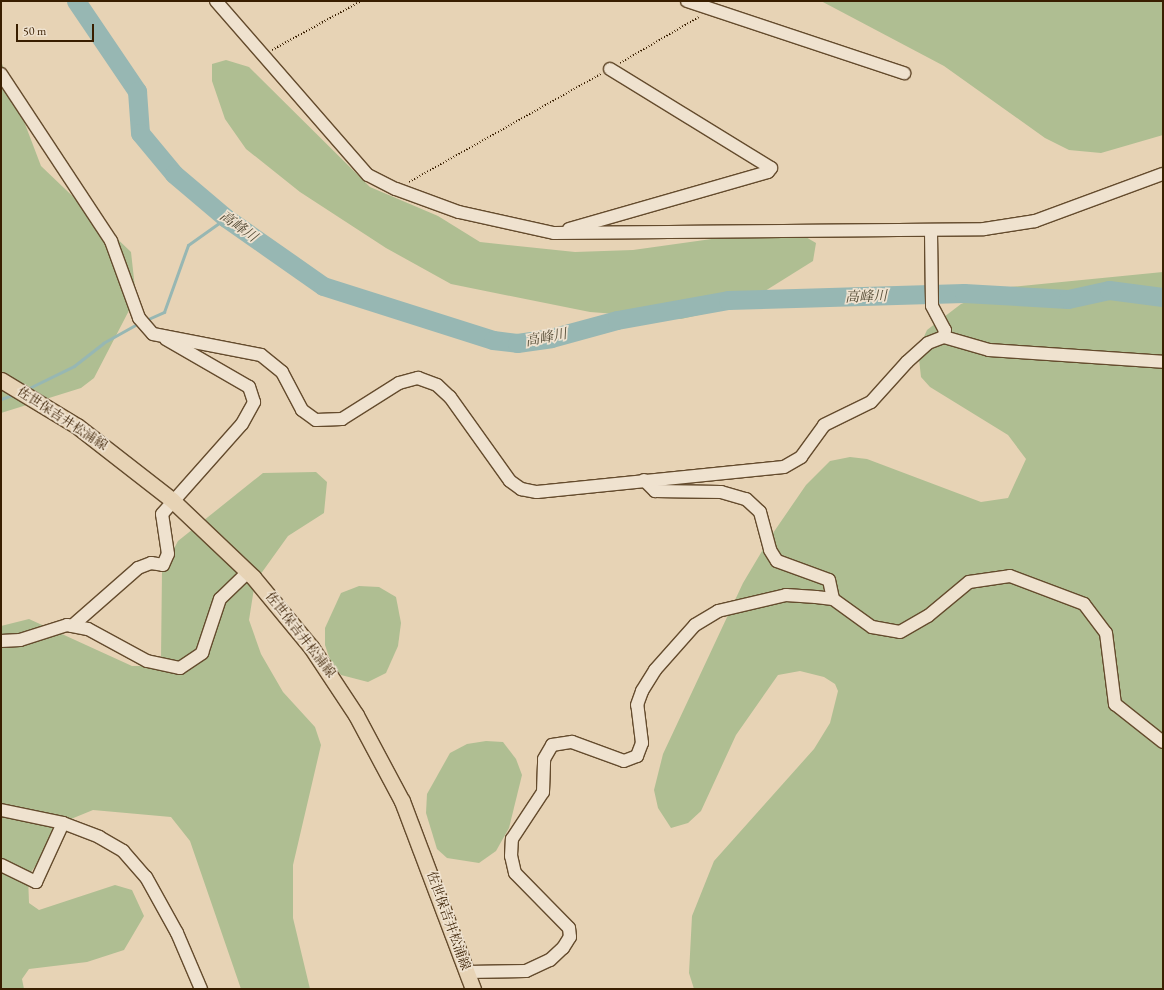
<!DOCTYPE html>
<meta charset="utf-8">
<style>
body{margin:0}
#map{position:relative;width:1164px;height:990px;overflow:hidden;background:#e7d3b5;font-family:"EB Garamond","Noto Serif JP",serif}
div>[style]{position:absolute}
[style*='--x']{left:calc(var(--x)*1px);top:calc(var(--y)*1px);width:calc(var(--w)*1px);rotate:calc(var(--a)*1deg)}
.green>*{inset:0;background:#afbe92}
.stream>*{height:3px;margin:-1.5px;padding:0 1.5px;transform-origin:1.5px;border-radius:1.5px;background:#97b7b3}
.river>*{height:19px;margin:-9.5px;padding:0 9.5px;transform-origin:9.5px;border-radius:9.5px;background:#97b7b3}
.path>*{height:2px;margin-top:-1px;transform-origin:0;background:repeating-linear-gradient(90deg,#391e00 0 1px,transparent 0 3px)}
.roads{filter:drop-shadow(1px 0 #644b2d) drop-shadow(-1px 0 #644b2d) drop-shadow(0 1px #644b2d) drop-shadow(0 -1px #644b2d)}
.minor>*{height:12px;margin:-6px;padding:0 6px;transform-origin:6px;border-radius:6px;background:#efe2cf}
.major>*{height:15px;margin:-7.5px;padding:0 7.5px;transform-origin:7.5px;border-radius:7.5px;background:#e7d3b5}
span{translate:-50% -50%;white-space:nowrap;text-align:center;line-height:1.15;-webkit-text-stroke:3.5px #efe2cf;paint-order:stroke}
.street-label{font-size:13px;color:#391e00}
.water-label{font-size:14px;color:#554c36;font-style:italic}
.frame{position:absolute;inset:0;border:2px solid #391e00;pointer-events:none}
.scale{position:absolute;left:16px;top:24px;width:78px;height:18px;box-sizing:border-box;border:2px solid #391e00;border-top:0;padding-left:5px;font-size:12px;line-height:14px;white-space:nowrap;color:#391e00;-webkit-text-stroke:3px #efe2cf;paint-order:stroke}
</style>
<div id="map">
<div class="green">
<div style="clip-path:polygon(821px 1px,1163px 1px,1163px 135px,1101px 153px,1069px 150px,1045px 138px,944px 66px)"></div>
<div style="clip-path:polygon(226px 60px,249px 67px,370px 187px,438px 216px,480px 242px,575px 252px,633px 250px,733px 236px,799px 233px,816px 243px,813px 261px,765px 291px,725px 309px,681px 319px,590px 312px,451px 284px,386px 248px,300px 192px,246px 149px,225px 119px,212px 81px,212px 64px)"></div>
<div style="clip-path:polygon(1px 61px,41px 166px,131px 252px,136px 297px,94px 378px,81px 388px,1px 413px)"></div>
<div style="clip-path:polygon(1163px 272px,1163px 989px,694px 989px,689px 973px,692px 916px,714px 861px,814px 749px,830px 723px,838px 691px,835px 684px,824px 677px,800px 671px,778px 675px,736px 735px,701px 811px,688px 823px,671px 828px,658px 808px,654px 790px,663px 754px,743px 583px,771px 536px,806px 485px,830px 461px,850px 457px,867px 459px,981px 502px,1008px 498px,1026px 459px,1008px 435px,930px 387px,921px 377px,918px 350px,927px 330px,961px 304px,1000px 288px)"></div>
<div style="clip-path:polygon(316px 472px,327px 482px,324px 513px,288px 536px,255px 582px,249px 620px,261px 654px,283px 692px,315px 727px,321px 745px,293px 865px,293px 918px,310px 989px,241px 989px,190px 841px,171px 817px,93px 810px,71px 819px,28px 876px,29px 903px,39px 910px,115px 885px,132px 890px,144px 916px,124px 950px,87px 962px,29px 969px,22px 979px,24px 989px,1px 989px,1px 626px,29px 619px,132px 666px,150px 666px,161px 658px,162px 571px,178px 541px,263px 473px)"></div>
<div style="clip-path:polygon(359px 586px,379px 587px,396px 597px,401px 623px,398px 646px,386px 673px,368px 682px,341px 675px,331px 663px,325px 645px,325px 628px,341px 593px)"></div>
<div style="clip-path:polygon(486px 741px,503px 742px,516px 759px,522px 775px,509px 828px,496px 851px,479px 863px,447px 858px,437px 849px,426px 813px,427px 794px,450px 753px,467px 744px)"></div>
</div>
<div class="stream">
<div style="--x:146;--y:320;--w:20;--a:-24"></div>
<div style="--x:164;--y:312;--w:71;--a:-70.3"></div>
<div style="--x:188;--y:245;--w:47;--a:-35.4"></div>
<div style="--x:25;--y:390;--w:55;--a:-26.1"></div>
<div style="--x:74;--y:366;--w:37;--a:-38"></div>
<div style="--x:103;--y:343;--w:41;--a:-29.1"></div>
<div style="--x:1;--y:399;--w:15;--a:-20"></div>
</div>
<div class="river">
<div style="--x:76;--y:1;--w:109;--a:55.9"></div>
<div style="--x:137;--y:91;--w:42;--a:85.9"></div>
<div style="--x:140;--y:133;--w:53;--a:50.3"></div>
<div style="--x:174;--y:174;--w:68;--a:40.2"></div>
<div style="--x:226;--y:218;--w:118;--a:35"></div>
<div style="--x:323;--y:286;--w:178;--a:17.6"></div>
<div style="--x:493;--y:340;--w:24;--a:7"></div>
<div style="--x:517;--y:343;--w:34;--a:-8"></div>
<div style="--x:551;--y:338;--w:68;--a:-15.3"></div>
<div style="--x:617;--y:320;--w:113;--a:-10.2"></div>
<div style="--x:728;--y:300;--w:236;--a:-1.7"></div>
<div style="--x:964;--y:293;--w:104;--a:3.3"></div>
<div style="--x:1068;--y:299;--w:42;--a:-12.4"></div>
<div style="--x:1109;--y:290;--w:54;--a:7.4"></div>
</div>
<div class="path">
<div style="--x:272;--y:50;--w:102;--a:-28.8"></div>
<div style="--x:620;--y:63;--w:91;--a:-30.2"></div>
<div style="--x:409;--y:182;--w:220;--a:-29.4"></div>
</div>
<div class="roads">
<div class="minor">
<div style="--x:216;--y:1;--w:231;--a:48.9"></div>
<div style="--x:368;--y:175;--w:31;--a:27"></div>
<div style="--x:396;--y:189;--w:67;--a:20.1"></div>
<div style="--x:459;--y:212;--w:97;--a:12.5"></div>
<div style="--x:554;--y:233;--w:430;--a:-0.5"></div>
<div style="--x:984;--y:229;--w:52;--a:-8.9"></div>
<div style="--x:1035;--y:221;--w:136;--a:-20.2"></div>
<div style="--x:687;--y:1;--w:229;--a:18.4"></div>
<div style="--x:1;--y:74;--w:200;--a:56.6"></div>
<div style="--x:111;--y:241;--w:82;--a:70"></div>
<div style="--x:139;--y:318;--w:21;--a:49"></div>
<div style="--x:153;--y:334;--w:110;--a:11"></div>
<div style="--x:261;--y:355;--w:27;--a:39"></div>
<div style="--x:282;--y:372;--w:43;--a:62.2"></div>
<div style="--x:302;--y:410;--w:17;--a:36"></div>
<div style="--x:316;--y:420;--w:26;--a:-2"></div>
<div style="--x:342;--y:419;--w:67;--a:-32.3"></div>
<div style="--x:399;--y:383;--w:20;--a:-15"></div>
<div style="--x:418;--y:378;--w:20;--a:20"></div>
<div style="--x:437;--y:385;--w:18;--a:43"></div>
<div style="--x:450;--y:397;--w:103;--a:54.5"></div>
<div style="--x:510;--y:481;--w:14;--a:36"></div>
<div style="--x:521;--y:489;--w:16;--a:11"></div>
<div style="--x:537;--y:492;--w:248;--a:-5.8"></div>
<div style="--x:784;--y:467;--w:20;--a:-30"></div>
<div style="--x:801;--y:457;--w:39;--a:-54"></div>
<div style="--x:824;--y:425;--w:52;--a:-26.1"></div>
<div style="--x:871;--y:402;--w:54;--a:-48"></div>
<div style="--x:907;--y:362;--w:28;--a:-42"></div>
<div style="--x:928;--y:343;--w:17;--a:-21"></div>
<div style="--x:944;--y:337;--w:47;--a:16.1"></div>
<div style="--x:989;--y:350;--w:174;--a:3.9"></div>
<div style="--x:569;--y:229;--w:207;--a:-16"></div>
<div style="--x:768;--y:172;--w:5;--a:-53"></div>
<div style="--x:771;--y:168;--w:189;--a:-148.4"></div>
<div style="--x:931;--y:232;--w:74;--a:89.2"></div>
<div style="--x:932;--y:306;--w:27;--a:62"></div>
<div style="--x:945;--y:330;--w:7;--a:98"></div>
<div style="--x:644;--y:480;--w:16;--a:45"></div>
<div style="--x:655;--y:491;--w:66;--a:0.9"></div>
<div style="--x:721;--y:492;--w:26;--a:16"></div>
<div style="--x:746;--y:499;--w:19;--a:43"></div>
<div style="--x:760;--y:512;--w:39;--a:75"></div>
<div style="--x:770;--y:550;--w:13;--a:58"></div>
<div style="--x:777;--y:561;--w:55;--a:20.1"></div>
<div style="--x:829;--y:580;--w:19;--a:78"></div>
<div style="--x:72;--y:626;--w:88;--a:-41.3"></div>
<div style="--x:138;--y:568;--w:14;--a:-21"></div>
<div style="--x:151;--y:563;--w:12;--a:9"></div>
<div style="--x:163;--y:565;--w:12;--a:-66"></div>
<div style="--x:168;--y:554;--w:40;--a:-98.5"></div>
<div style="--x:162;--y:514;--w:120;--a:-48.4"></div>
<div style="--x:242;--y:424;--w:25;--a:-61"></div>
<div style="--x:254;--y:402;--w:16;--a:-108"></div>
<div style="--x:249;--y:387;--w:96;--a:-150"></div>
<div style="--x:1;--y:641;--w:19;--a:-3"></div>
<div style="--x:20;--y:640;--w:49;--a:-17.7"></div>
<div style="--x:67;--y:625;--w:21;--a:11"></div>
<div style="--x:88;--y:629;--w:67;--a:28.5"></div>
<div style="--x:147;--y:661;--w:34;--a:12"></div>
<div style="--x:180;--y:668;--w:27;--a:-34"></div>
<div style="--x:202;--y:653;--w:57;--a:-71.6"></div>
<div style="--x:220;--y:599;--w:39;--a:-44"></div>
<div style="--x:1;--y:810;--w:63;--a:11.8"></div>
<div style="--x:63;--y:823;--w:39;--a:21"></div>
<div style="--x:99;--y:837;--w:28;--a:30"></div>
<div style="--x:123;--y:851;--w:35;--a:49"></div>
<div style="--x:146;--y:877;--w:64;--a:61"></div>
<div style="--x:177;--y:933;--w:61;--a:66.8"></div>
<div style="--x:1;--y:865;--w:39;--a:26"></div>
<div style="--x:36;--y:882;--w:65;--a:-65.4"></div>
<div style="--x:467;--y:972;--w:59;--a:-1"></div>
<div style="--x:526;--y:971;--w:26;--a:-25"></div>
<div style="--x:550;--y:960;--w:18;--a:-43"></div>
<div style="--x:563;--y:948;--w:13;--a:-58"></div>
<div style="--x:570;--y:937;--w:9;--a:-96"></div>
<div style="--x:569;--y:928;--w:77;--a:-134.5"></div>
<div style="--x:515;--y:873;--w:17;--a:-103"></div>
<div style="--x:511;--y:856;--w:17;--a:-87"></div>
<div style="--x:512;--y:839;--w:56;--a:-56.6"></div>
<div style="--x:543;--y:792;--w:33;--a:-88"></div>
<div style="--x:544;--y:759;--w:16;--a:-60"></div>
<div style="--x:552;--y:745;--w:20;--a:-9"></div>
<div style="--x:572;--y:742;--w:55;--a:20.1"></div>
<div style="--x:624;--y:761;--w:14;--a:-21"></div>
<div style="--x:637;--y:756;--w:14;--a:-69"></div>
<div style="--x:642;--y:743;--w:38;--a:-97"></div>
<div style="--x:637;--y:705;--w:15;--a:-70"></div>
<div style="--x:642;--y:691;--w:25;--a:-58"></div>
<div style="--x:655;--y:670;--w:60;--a:-48.4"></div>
<div style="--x:695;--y:625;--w:27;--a:-31"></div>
<div style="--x:718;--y:611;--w:70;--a:-13.2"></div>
<div style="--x:786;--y:595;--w:30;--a:4"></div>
<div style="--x:816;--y:597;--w:17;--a:7"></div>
<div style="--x:833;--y:599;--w:48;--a:35.7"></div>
<div style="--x:872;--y:627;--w:28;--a:10"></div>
<div style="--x:900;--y:632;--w:32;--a:-30"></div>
<div style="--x:928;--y:616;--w:53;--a:-39.7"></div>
<div style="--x:969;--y:582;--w:41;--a:-8.3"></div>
<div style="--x:1010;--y:576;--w:79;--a:20.7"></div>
<div style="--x:1084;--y:604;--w:36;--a:53"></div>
<div style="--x:1106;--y:633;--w:72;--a:82.8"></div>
<div style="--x:1115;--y:704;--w:61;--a:38.4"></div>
</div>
<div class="major">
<div style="--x:1;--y:380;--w:89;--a:31.2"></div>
<div style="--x:77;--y:426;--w:120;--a:37.9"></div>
<div style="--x:172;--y:500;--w:112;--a:43.5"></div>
<div style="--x:253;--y:577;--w:91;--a:50.4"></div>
<div style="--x:311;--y:647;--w:82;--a:56.5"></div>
<div style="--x:356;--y:715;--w:98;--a:61.9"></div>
<div style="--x:402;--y:801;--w:201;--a:69.3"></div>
</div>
</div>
<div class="street-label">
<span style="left:62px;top:419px;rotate:33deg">佐世保吉井松浦線</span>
<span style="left:300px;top:635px;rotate:52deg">佐世保吉井松浦線</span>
<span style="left:448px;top:921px;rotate:70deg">佐世保吉井松浦線</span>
</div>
<div class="water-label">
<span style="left:239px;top:226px;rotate:36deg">高峰川</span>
<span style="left:866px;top:296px;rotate:-2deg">高峰川</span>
<span style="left:546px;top:337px;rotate:-11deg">高峰川</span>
</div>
<div class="frame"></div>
<div class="scale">50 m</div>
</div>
